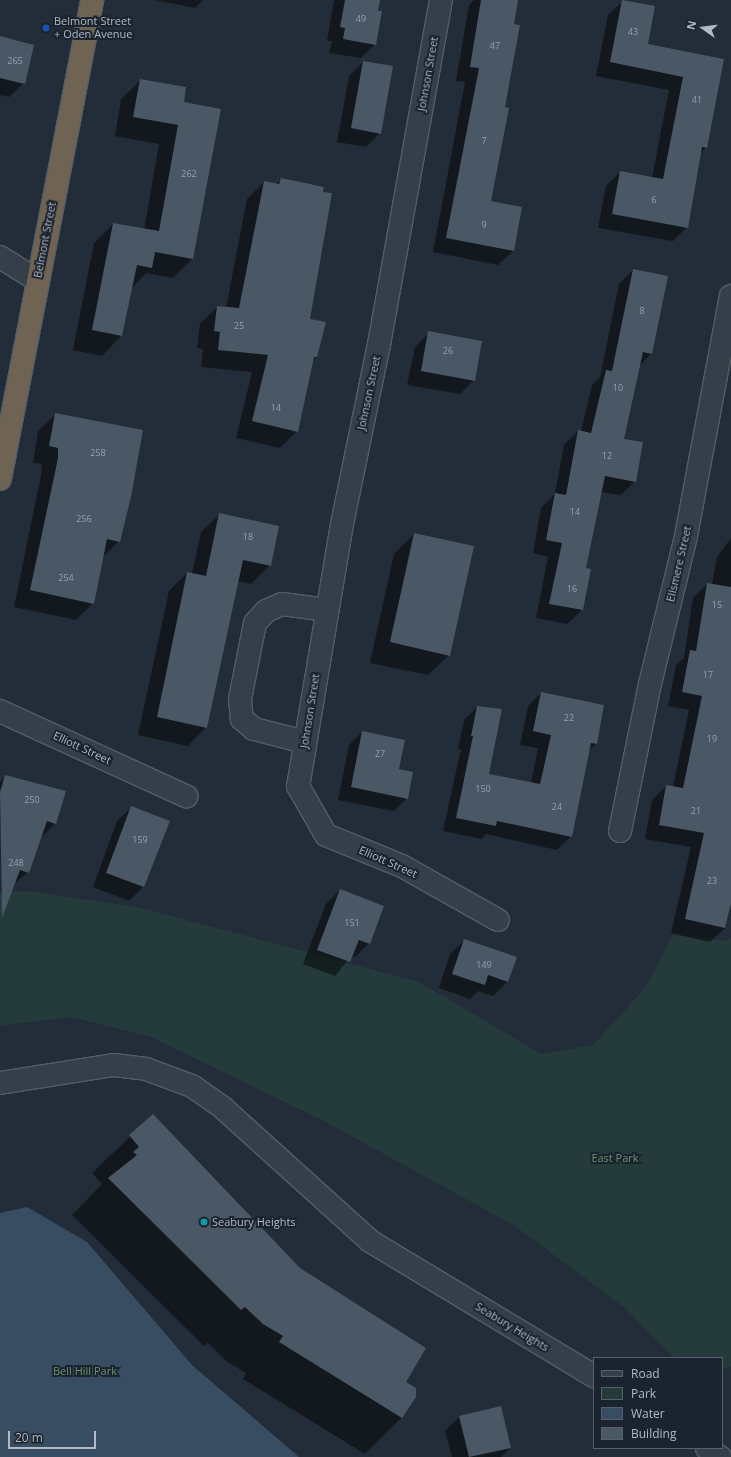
<!DOCTYPE html>
<style>
body{margin:0}
#map{position:relative;width:731px;height:1457px;overflow:hidden;background:#222d39;font-family:"Open Sans",sans-serif}
div>[style]{position:absolute}
[style*='--x']{left:calc(var(--x)*1px);top:calc(var(--y)*1px);width:calc(var(--w)*1px);rotate:calc(var(--a)*1deg)}
.green>*{inset:0;background:#253a3b}
.water>*{inset:0;background:#384c62}
.shadow>*{inset:0;background:#0007}
.building>*{inset:0;background:#4a5764}
.roads{filter:drop-shadow(1px 0 #545d67) drop-shadow(-1px 0 #545d67) drop-shadow(0 1px #545d67) drop-shadow(0 -1px #545d67)}
.minor>*{height:22px;margin:-11px;padding:0 11px;transform-origin:11px;border-radius:11px;background:#363f49}
.highway>*{height:22px;margin:-11px;padding:0 11px;transform-origin:11px;border-radius:11px;background:#6f6353}
.dots>*{width:11px;height:11px;translate:-50% -50%;box-sizing:border-box;border:2px solid #1b242e;border-radius:50%}
span{translate:-50% -50%;white-space:nowrap;text-align:center;line-height:1.15;-webkit-text-stroke:4px #1b242e;paint-order:stroke}
.number-label{font-size:9px;color:#97a1ad}
.number-label span{-webkit-text-stroke-width:0}
.poi-label{font-size:11px;color:#b1bac5}
.left{translate:0 -50%;text-align:left}
.street-label{font-size:11px;color:#b1bac5}
.park-label{font-size:11px;color:#699571}
.legend{position:absolute;left:593px;top:1357px;width:130px;height:92px;box-sizing:border-box;background:#1b242e;border:1px solid #57606a;margin:0;padding:5px 7px;list-style:none;font-size:12px;color:#b1bac5}
.legend li{display:flex;align-items:center;gap:8px;height:20px}
.legend b{width:20px;border:1px solid #57606a}
.north{position:absolute;left:683px;top:8px;width:40px;height:40px;-webkit-text-stroke:3px #1b242e;paint-order:stroke;rotate:284deg;font-size:11px;font-weight:700;line-height:16px;text-align:center;color:#b1bac5}
.north::after{content:'';display:block;margin:auto;width:14px;height:18px;background:#b1bac5;clip-path:polygon(50% 0,100% 100%,50% 72%,0 100%)}
.scale{position:absolute;left:8px;top:1431px;width:88px;height:18px;box-sizing:border-box;border:2px solid #b1bac5;border-top:0;padding-left:5px;font-size:12px;line-height:14px;white-space:nowrap;color:#b1bac5;-webkit-text-stroke:3px #1b242e;paint-order:stroke}
</style>
<div id="map">
<div class="green">
<div style="clip-path:polygon(27px 891px,138px 907px,419px 982px,541px 1054px,593px 1045px,645px 988px,673px 935px,726px 941px,731px 938px,731px 1367px,722px 1370px,722px 1358px,674px 1358px,625px 1308px,515px 1226px,324px 1121px,151px 1037px,71px 1017px,0 1026px,0 892px)"></div>
</div>
<div class="water">
<div style="clip-path:polygon(27px 1207px,87px 1242px,192px 1365px,299px 1457px,0 1457px,0 1213px)"></div>
</div>
<div class="shadow">
<div style="clip-path:polygon(155px 0,203px 0,195px 8px)"></div>
<div style="clip-path:polygon(334px 0,379px 0,375px 44px,361px 58px,329px 53px,332px 41px,327px 41px)"></div>
<div style="clip-path:polygon(474px 0,517px 0,490px 202px,513px 251px,498px 265px,433px 252px,465px 82px,456px 81px,469px 5px)"></div>
<div style="clip-path:polygon(623px 1px,647px 45px,723px 59px,706px 148px,700px 153px,687px 227px,673px 241px,598px 228px,606px 186px,620px 172px,652px 178px,669px 90px,596px 76px,608px 15px)"></div>
<div style="clip-path:polygon(0 38px,24px 83px,9px 97px,0 95px)"></div>
<div style="clip-path:polygon(363px 62px,380px 133px,366px 147px,337px 142px,349px 76px)"></div>
<div style="clip-path:polygon(141px 80px,182px 103px,192px 259px,173px 278px,146px 273px,132px 288px,121px 336px,102px 356px,73px 350px,94px 243px,113px 224px,144px 230px,159px 144px,115px 136px,121px 99px)"></div>
<div style="clip-path:polygon(281px 179px,316px 357px,312px 361px,297px 431px,280px 448px,236px 438px,252px 372px,201px 367px,203px 349px,197px 348px,200px 324px,217px 307px,226px 308px,247px 199px,264px 182px,276px 185px)"></div>
<div style="clip-path:polygon(633px 270px,651px 354px,639px 366px,623px 440px,635px 481px,621px 495px,601px 492px,585px 569px,590px 570px,582px 610px,567px 624px,536px 618px,548px 557px,533px 553px,541px 508px,555px 494px,564px 445px,578px 431px,581px 432px,592px 385px,600px 377px,619px 284px)"></div>
<div style="clip-path:polygon(429px 333px,474px 380px,460px 394px,407px 385px,415px 347px)"></div>
<div style="clip-path:polygon(55px 415px,119px 541px,102px 558px,93px 603px,76px 620px,14px 607px,41px 475px,42px 464px,33px 463px,38px 431px)"></div>
<div style="clip-path:polygon(220px 514px,270px 565px,251px 584px,237px 581px,206px 727px,188px 746px,138px 735px,169px 591px,187px 573px,192px 574px,201px 532px)"></div>
<div style="clip-path:polygon(414px 534px,449px 655px,428px 675px,370px 663px,394px 554px)"></div>
<div style="clip-path:polygon(731px 538px,731px 898px,725px 928px,710px 942px,671px 933px,691px 847px,645px 839px,652px 800px,666px 786px,673px 787px,689px 710px,668px 706px,676px 665px,684px 658px,693px 598px,707px 584px,712px 585px,717px 557px)"></div>
<div style="clip-path:polygon(541px 693px,603px 705px,596px 744px,588px 751px,571px 836px,557px 850px,486px 834px,482px 839px,443px 831px,461px 749px,458px 749px,464px 720px,477px 707px,488px 774px,531px 783px,538px 748px,520px 745px,528px 706px)"></div>
<div style="clip-path:polygon(362px 732px,398px 770px,407px 798px,394px 811px,338px 800px,349px 745px)"></div>
<div style="clip-path:polygon(5px 776px,55px 823px,41px 838px,28px 872px,1px 895px,0 782px)"></div>
<div style="clip-path:polygon(132px 807px,143px 887px,129px 901px,93px 887px,117px 821px)"></div>
<div style="clip-path:polygon(340px 890px,369px 943px,355px 957px,351px 956px,335px 976px,303px 964px,326px 904px)"></div>
<div style="clip-path:polygon(465px 940px,507px 982px,493px 996px,478px 991px,470px 999px,439px 988px,450px 954px)"></div>
<div style="clip-path:polygon(153px 1115px,402px 1417px,365px 1454px,243px 1379px,246px 1373px,226px 1361px,208px 1343px,204px 1346px,72px 1215px,102px 1184px,92px 1173px)"></div>
<div style="clip-path:polygon(459px 1417px,510px 1448px,501px 1457px,452px 1457px,445px 1431px)"></div>
</div>
<div class="building">
<div style="clip-path:polygon(345px 0,380px 0,378px 11px,382px 11px,376px 45px,343px 39px,345px 28px,340px 27px)"></div>
<div style="clip-path:polygon(481px 0,518px 0,514px 24px,520px 25px,505px 107px,509px 108px,491px 201px,522px 207px,514px 251px,446px 238px,479px 68px,470px 67px)"></div>
<div style="clip-path:polygon(622px 0,655px 6px,648px 44px,724px 59px,707px 148px,702px 147px,688px 228px,612px 214px,620px 171px,663px 179px,683px 77px,610px 62px)"></div>
<div style="clip-path:polygon(0 36px,34px 45px,25px 84px,0 78px)"></div>
<div style="clip-path:polygon(363px 61px,393px 66px,381px 134px,351px 128px)"></div>
<div style="clip-path:polygon(140px 79px,186px 87px,184px 102px,221px 109px,193px 259px,155px 252px,152px 268px,137px 265px,122px 336px,92px 330px,113px 223px,159px 231px,178px 125px,133px 117px)"></div>
<div style="clip-path:polygon(281px 178px,324px 187px,323px 192px,332px 193px,310px 319px,326px 322px,317px 357px,314px 357px,298px 432px,252px 421px,268px 355px,218px 350px,220px 332px,214px 331px,217px 306px,239px 308px,264px 181px,279px 184px)"></div>
<div style="clip-path:polygon(633px 269px,668px 276px,652px 354px,643px 352px,624px 439px,643px 442px,636px 482px,605px 476px,586px 568px,591px 569px,583px 610px,549px 604px,562px 543px,546px 540px,555px 493px,566px 495px,578px 430px,591px 433px,606px 370px,612px 371px)"></div>
<div style="clip-path:polygon(428px 331px,482px 341px,475px 381px,421px 371px)"></div>
<div style="clip-path:polygon(55px 413px,143px 430px,131px 497px,120px 542px,107px 539px,94px 604px,30px 590px,58px 458px,58px 448px,49px 446px)"></div>
<div style="clip-path:polygon(219px 513px,279px 526px,271px 566px,243px 560px,207px 728px,157px 717px,187px 572px,206px 576px)"></div>
<div style="clip-path:polygon(414px 533px,474px 546px,450px 656px,390px 642px)"></div>
<div style="clip-path:polygon(707px 583px,731px 587px,731px 903px,725px 928px,685px 919px,704px 833px,659px 825px,666px 785px,683px 788px,702px 696px,682px 692px,690px 650px,696px 651px)"></div>
<div style="clip-path:polygon(541px 692px,604px 705px,597px 744px,591px 743px,572px 837px,497px 821px,496px 826px,456px 818px,473px 736px,471px 736px,477px 706px,502px 709px,489px 774px,540px 784px,551px 735px,533px 731px)"></div>
<div style="clip-path:polygon(362px 731px,405px 740px,399px 769px,413px 772px,408px 799px,351px 787px)"></div>
<div style="clip-path:polygon(5px 775px,66px 791px,56px 824px,47px 821px,29px 873px,20px 870px,2px 918px,0 792px)"></div>
<div style="clip-path:polygon(131px 806px,170px 821px,144px 887px,106px 873px)"></div>
<div style="clip-path:polygon(340px 889px,384px 906px,370px 944px,359px 940px,350px 962px,317px 950px)"></div>
<div style="clip-path:polygon(464px 939px,517px 957px,508px 982px,488px 975px,485px 985px,452px 974px)"></div>
<div style="clip-path:polygon(153px 1114px,300px 1268px,426px 1348px,406px 1382px,416px 1388px,416px 1397px,402px 1418px,279px 1342px,283px 1336px,263px 1324px,245px 1307px,241px 1310px,108px 1178px,137px 1155px,133px 1152px,139px 1147px,129px 1135px)"></div>
<div style="clip-path:polygon(501px 1406px,511px 1448px,469px 1457px,459px 1416px)"></div>
</div>
<div class="roads">
<div class="minor">
<div style="--x:441;--y:0;--w:350;--a:100.2"></div>
<div style="--x:379;--y:344;--w:184;--a:101.6"></div>
<div style="--x:342;--y:524;--w:266;--a:99.5"></div>
<div style="--x:298;--y:786;--w:56;--a:60.3"></div>
<div style="--x:326;--y:835;--w:82;--a:22.2"></div>
<div style="--x:402;--y:866;--w:110;--a:29.4"></div>
<div style="--x:0;--y:257;--w:44;--a:31.9"></div>
<div style="--x:0;--y:711;--w:205;--a:24.6"></div>
<div style="--x:305;--y:742;--w:53;--a:-165.7"></div>
<div style="--x:254;--y:729;--w:16;--a:-140"></div>
<div style="--x:242;--y:719;--w:20;--a:-96"></div>
<div style="--x:240;--y:699;--w:77;--a:-78.8"></div>
<div style="--x:255;--y:623;--w:16;--a:-47"></div>
<div style="--x:266;--y:611;--w:17;--a:-24"></div>
<div style="--x:282;--y:604;--w:45;--a:7.6"></div>
<div style="--x:620;--y:831;--w:150;--a:-78.5"></div>
<div style="--x:650;--y:684;--w:152;--a:-76.3"></div>
<div style="--x:686;--y:536;--w:244;--a:-79.4"></div>
<div style="--x:0;--y:1083;--w:115;--a:-9"></div>
<div style="--x:114;--y:1065;--w:32;--a:7"></div>
<div style="--x:146;--y:1069;--w:49;--a:20.3"></div>
<div style="--x:192;--y:1086;--w:38;--a:35"></div>
<div style="--x:223;--y:1108;--w:198;--a:42.1"></div>
<div style="--x:370;--y:1241;--w:262;--a:31.1"></div>
<div style="--x:707;--y:1448;--w:16;--a:35"></div>
</div>
<div class="highway">
<div style="--x:0;--y:479;--w:488;--a:-79.1"></div>
</div>
</div>
<div class="dots">
<div style="left:46px;top:28px;background:#1a4fb4"></div>
<div style="left:204px;top:1222px;background:#0f9aa8"></div>
</div>
<div class="number-label">
<span style="left:361px;top:19px">49</span>
<span style="left:633px;top:32px">43</span>
<span style="left:495px;top:46px">47</span>
<span style="left:15px;top:61px">265</span>
<span style="left:697px;top:100px">41</span>
<span style="left:484px;top:141px">7</span>
<span style="left:189px;top:174px">262</span>
<span style="left:654px;top:200px">6</span>
<span style="left:484px;top:225px">9</span>
<span style="left:642px;top:311px">8</span>
<span style="left:239px;top:326px">25</span>
<span style="left:448px;top:351px">26</span>
<span style="left:618px;top:388px">10</span>
<span style="left:276px;top:408px">14</span>
<span style="left:98px;top:453px">258</span>
<span style="left:607px;top:456px">12</span>
<span style="left:575px;top:512px">14</span>
<span style="left:84px;top:519px">256</span>
<span style="left:248px;top:537px">18</span>
<span style="left:66px;top:578px">254</span>
<span style="left:572px;top:589px">16</span>
<span style="left:717px;top:605px">15</span>
<span style="left:708px;top:675px">17</span>
<span style="left:569px;top:718px">22</span>
<span style="left:712px;top:739px">19</span>
<span style="left:380px;top:754px">27</span>
<span style="left:483px;top:789px">150</span>
<span style="left:32px;top:800px">250</span>
<span style="left:557px;top:807px">24</span>
<span style="left:696px;top:811px">21</span>
<span style="left:140px;top:840px">159</span>
<span style="left:16px;top:863px">248</span>
<span style="left:712px;top:881px">23</span>
<span style="left:352px;top:923px">151</span>
<span style="left:484px;top:965px">149</span>
</div>
<div class="poi-label">
<span class="left" style="left:54px;top:28px">Belmont Street<br>+ Oden Avenue</span>
<span class="left" style="left:212px;top:1222px">Seabury Heights</span>
</div>
<div class="street-label">
<span style="left:428px;top:74px;rotate:-80deg">Johnson Street</span>
<span style="left:45px;top:240px;rotate:-79deg">Belmont Street</span>
<span style="left:369px;top:393px;rotate:-78deg">Johnson Street</span>
<span style="left:679px;top:564px;rotate:-77deg">Ellsmere Street</span>
<span style="left:310px;top:711px;rotate:-81deg">Johnson Street</span>
<span style="left:82px;top:748px;rotate:25deg">Elliott Street</span>
<span style="left:388px;top:862px;rotate:24deg">Elliott Street</span>
<span style="left:512px;top:1327px;rotate:31deg">Seabury Heights</span>
</div>
<div class="park-label">
<span style="left:615px;top:1158px">East Park</span>
<span style="left:85px;top:1371px">Bell Hill Park</span>
</div>
<ul class="legend">
<li><b style="height:5px;background:#363f49"></b>Road</li>
<li><b style="height:11px;background:#253a3b"></b>Park</li>
<li><b style="height:11px;background:#384c62"></b>Water</li>
<li><b style="height:11px;background:#4a5764"></b>Building</li>
</ul>
<div class="north">N</div>
<div class="scale">20 m</div>
</div>
